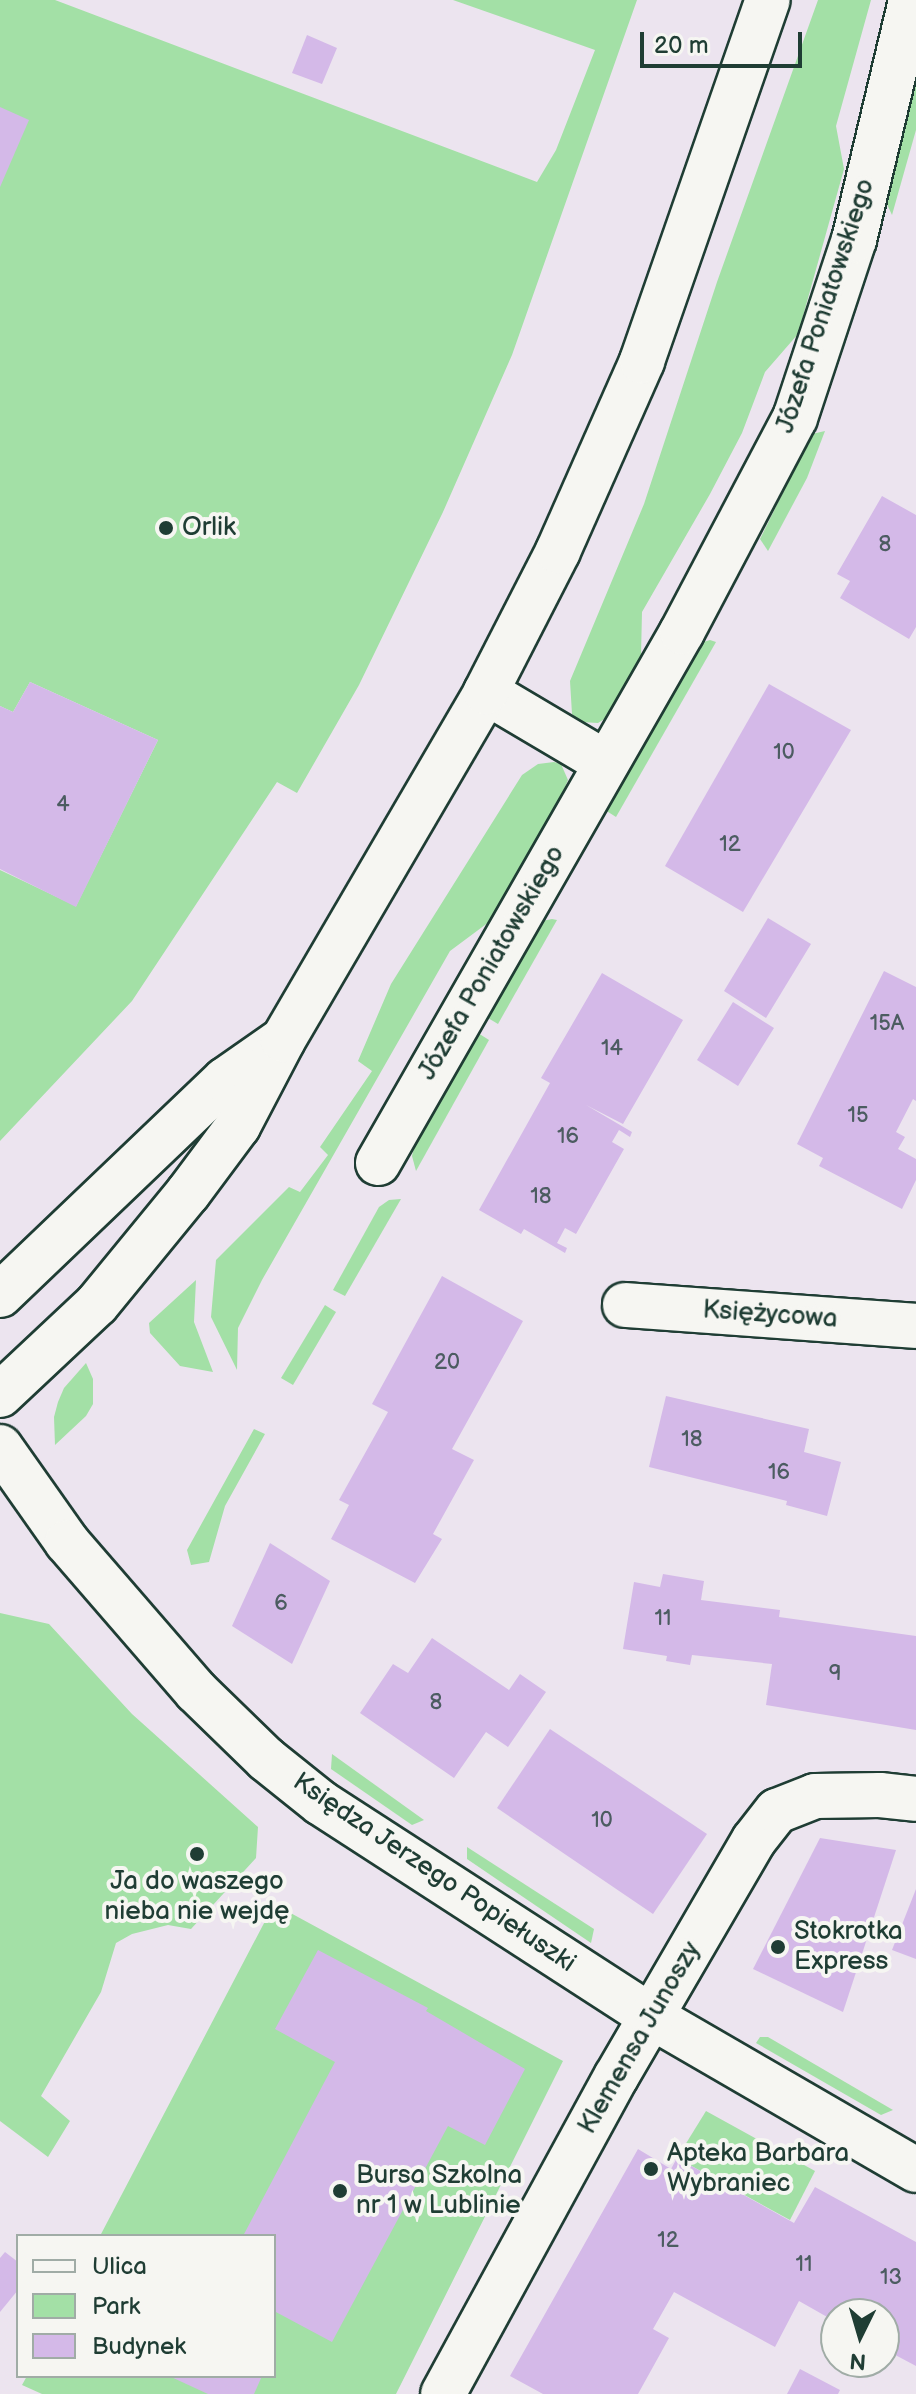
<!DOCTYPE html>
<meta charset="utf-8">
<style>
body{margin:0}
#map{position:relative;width:916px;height:2394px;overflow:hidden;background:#ece4ef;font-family:"Balsamiq Sans",sans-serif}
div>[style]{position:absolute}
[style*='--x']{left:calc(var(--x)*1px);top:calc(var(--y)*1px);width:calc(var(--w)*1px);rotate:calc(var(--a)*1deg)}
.green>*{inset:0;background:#a3e0a6}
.building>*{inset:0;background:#d4b9e8}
.roads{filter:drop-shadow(2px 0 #1f3d34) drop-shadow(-2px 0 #1f3d34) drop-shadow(0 2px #1f3d34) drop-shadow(0 -2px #1f3d34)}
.minor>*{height:44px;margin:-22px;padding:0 22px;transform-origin:22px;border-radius:22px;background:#f6f6f2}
.major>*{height:44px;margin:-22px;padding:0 22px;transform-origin:22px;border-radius:22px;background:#f6f6f2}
.dots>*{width:22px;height:22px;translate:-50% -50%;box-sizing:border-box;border:4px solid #f6f6f2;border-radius:50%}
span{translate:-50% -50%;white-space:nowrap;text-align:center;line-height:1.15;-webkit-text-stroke:8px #f6f6f2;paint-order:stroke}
.number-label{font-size:22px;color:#4c5c61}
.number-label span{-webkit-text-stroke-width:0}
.street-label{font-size:26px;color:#1f3d34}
.poi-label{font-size:26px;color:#1f3d34}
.left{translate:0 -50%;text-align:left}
.legend{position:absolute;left:16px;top:2234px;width:260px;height:144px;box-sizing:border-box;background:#f6f6f2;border:2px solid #a0aca6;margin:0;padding:10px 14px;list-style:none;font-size:24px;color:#1f3d34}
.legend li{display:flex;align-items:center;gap:16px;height:40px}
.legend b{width:40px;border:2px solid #a0aca6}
.north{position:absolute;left:820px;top:2298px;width:80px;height:80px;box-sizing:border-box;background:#f6f6f2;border:2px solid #a0aca6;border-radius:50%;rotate:185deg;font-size:22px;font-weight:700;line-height:32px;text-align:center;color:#1f3d34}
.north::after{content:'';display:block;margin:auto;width:28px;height:36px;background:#1f3d34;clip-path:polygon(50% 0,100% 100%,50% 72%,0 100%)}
.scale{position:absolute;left:640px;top:32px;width:162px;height:36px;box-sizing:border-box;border:4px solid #1f3d34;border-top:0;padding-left:10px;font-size:24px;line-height:28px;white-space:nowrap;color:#1f3d34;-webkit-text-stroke:6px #f6f6f2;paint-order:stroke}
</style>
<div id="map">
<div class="green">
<div style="clip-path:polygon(0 0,55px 0,537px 182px,556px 150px,595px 50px,453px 0,637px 0,512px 355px,443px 512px,359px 685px,297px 793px,277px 782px,132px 1001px,0 1141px,0 870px,76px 906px,158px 740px,30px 682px,13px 712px,0 706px)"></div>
<div style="clip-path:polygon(818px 0,871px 0,836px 126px,844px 169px,798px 334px,765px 372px,742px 433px,710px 494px,642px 612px,641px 656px,613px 706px,606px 718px,598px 723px,581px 722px,572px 714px,570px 681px,644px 504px,717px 282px)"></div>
<div style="clip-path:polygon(916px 75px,916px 130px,892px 215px,885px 200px,886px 182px)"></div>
<div style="clip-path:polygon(825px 431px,807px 478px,768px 551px,760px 539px,812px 434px)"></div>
<div style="clip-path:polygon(710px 640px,716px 642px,616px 817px,605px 810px,700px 643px)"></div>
<div style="clip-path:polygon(554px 762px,561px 764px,568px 780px,557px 806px,489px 922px,450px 951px,262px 1280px,238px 1328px,237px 1370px,211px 1317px,216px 1260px,289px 1187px,300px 1192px,328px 1155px,320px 1147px,372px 1071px,358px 1061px,391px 984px,522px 775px,538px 764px)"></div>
<div style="clip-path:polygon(552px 919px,557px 920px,498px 1024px,488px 1018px,542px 921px)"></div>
<div style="clip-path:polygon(478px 1033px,489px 1040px,416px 1171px,412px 1156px,414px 1148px)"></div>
<div style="clip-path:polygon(401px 1199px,345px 1296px,333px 1290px,379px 1207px,389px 1200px)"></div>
<div style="clip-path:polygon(196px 1280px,194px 1322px,213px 1372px,180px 1366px,150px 1333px,149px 1323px)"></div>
<div style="clip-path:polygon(325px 1305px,336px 1312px,293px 1385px,281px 1378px)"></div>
<div style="clip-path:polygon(86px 1363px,93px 1379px,93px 1404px,86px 1416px,55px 1445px,54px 1417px,58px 1402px,64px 1388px)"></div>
<div style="clip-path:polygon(254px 1429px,265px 1434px,225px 1506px,209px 1562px,191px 1565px,187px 1550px)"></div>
<div style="clip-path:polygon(0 1613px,49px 1624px,132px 1714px,258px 1827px,256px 1858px,191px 1929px,168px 1925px,132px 1934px,116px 1943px,101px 1992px,41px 2096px,70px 2121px,48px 2157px,0 2121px)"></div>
<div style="clip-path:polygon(332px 1754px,424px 1820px,412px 1825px,331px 1769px)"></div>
<div style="clip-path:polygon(467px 1847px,594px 1929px,591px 1943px,467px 1859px)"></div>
<div style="clip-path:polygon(274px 1904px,563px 2061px,396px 2394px,42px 2394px,22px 2385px,27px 2376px,274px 2376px,274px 2236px,100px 2236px)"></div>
<div style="clip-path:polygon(760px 2037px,768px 2037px,893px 2110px,881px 2115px,756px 2043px)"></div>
<div style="clip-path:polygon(706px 2111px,815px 2171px,790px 2220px,677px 2158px)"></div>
</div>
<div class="building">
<div style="clip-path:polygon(307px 35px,337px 48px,322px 84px,292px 73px)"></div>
<div style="clip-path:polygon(0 107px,29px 120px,0 187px)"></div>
<div style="clip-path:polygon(882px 496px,916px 515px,916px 627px,909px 639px,840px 598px,850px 581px,837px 574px)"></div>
<div style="clip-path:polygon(30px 682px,158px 740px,76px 907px,0 869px,0 706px,13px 712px)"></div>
<div style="clip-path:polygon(769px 684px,851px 730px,743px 912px,665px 866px)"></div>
<div style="clip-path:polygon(768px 918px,811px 944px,766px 1018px,724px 991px)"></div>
<div style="clip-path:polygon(884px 971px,916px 987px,916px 1101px,913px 1099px,896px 1132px,905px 1137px,898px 1149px,916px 1159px,916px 1180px,902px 1209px,819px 1166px,823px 1158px,797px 1144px)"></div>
<div style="clip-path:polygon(602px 973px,683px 1020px,623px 1124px,586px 1105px,632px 1132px,630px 1137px,619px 1130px,612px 1142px,624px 1149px,576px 1234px,565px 1228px,557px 1243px,567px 1248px,565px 1253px,524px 1229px,521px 1234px,479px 1210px,550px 1083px,541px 1078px)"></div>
<div style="clip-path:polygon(733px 1002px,774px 1028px,738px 1086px,697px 1060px)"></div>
<div style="clip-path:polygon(442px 1276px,523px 1321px,452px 1449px,474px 1460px,433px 1534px,442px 1539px,415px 1583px,331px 1539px,349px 1505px,339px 1500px,388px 1412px,372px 1404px)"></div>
<div style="clip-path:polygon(666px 1396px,809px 1429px,804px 1452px,841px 1462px,827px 1516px,786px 1505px,787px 1501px,649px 1467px)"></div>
<div style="clip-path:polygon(270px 1543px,330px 1581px,292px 1664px,232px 1626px)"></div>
<div style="clip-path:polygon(663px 1574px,704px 1581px,701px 1600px,780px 1610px,779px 1617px,916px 1636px,916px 1730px,766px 1705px,772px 1664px,692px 1655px,690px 1665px,666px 1661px,667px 1656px,623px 1649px,634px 1582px,660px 1587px)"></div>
<div style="clip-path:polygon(432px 1638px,509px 1690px,520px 1674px,546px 1692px,508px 1747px,486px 1732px,454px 1778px,360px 1713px,393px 1664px,408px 1673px)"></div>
<div style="clip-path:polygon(550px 1729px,707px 1834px,653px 1914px,497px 1808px)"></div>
<div style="clip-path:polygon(820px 1838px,896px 1850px,843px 2012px,753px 1969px)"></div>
<div style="clip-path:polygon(916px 1889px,916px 1959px,892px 1950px)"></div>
<div style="clip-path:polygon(318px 1950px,428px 2008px,426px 2011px,525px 2069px,485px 2145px,448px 2126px,332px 2342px,274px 2311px,274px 2236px,243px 2236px,335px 2062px,275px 2029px)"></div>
<div style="clip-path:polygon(638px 2149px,671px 2169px,677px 2158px,794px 2223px,815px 2187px,916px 2242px,916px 2366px,884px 2349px,884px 2314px,836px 2314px,836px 2322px,799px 2301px,775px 2347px,674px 2292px,653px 2329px,669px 2338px,638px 2394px,543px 2394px,510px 2376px)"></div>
<div style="clip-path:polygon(5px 2252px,18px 2262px,18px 2290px,0 2312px,0 2258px)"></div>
<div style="clip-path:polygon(800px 2369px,840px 2390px,838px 2394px,787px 2394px)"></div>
<div style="clip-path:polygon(169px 2376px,262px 2376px,254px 2394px,208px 2394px)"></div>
</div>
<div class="roads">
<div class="minor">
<div style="--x:486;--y:692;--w:139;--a:30.6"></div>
<div style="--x:378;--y:1163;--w:612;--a:-60.21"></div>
<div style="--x:682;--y:632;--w:242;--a:-62.2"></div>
<div style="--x:795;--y:418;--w:188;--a:-71.7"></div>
<div style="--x:854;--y:240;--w:247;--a:-76.6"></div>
<div style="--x:625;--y:1305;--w:292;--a:4.1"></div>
<div style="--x:0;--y:1447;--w:116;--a:54.8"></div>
<div style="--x:67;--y:1542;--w:197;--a:49.1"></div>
<div style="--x:196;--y:1691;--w:98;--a:44.2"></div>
<div style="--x:266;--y:1759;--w:70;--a:38.7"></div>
<div style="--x:321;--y:1803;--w:394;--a:32.9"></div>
<div style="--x:652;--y:2017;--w:305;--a:30.1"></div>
<div style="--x:443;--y:2394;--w:361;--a:-61.4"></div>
<div style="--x:616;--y:2077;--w:274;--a:-59.8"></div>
<div style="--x:754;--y:1840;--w:37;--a:-52"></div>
<div style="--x:777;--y:1811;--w:41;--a:-21.5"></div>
<div style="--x:815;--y:1796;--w:65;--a:-0.9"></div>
<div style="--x:880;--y:1795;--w:36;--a:6"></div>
</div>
<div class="major">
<div style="--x:0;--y:1295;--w:311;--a:-43.7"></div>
<div style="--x:225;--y:1080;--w:65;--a:-34.9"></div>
<div style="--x:0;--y:1395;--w:133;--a:-43.2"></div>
<div style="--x:97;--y:1304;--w:144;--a:-50.7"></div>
<div style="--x:188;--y:1193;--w:84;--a:-53.3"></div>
<div style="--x:238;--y:1126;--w:97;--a:-62.4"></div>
<div style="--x:283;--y:1040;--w:403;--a:-59.7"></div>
<div style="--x:486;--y:692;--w:158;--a:-62.9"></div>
<div style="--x:558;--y:551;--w:208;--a:-66.1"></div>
<div style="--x:642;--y:361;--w:382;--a:-70.8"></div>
</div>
</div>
<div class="dots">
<div style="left:166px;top:528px;background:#1f3d34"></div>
<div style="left:197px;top:1854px;background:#1f3d34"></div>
<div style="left:778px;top:1947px;background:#1f3d34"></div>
<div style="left:651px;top:2169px;background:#1f3d34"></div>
<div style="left:340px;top:2191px;background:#1f3d34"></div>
</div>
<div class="number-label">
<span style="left:885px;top:545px">8</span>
<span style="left:784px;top:753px">10</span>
<span style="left:63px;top:805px">4</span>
<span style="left:730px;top:845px">12</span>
<span style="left:887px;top:1024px">15A</span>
<span style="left:612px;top:1049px">14</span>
<span style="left:858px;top:1116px">15</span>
<span style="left:568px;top:1137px">16</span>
<span style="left:541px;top:1197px">18</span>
<span style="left:447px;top:1363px">20</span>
<span style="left:692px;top:1440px">18</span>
<span style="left:779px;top:1473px">16</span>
<span style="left:281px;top:1604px">6</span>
<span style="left:663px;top:1619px">11</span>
<span style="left:835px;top:1674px">9</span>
<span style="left:436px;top:1703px">8</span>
<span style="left:602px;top:1821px">10</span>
<span style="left:668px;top:2241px">12</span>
<span style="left:804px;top:2265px">11</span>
<span style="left:891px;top:2278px">13</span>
</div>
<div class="street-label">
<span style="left:826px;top:306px;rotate:-72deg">Józefa Poniatowskiego</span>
<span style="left:492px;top:963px;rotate:-60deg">Józefa Poniatowskiego</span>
<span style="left:770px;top:1315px;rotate:4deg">Księżycowa</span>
<span style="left:434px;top:1873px;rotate:34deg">Księdza Jerzego Popiełuszki</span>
<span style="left:640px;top:2038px;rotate:-60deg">Klemensa Junoszy</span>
</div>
<div class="poi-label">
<span class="left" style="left:182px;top:528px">Orlik</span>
<span style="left:197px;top:1897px">Ja do waszego<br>nieba nie wejdę</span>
<span class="left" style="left:794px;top:1947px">Stokrotka<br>Express</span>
<span class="left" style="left:667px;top:2169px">Apteka Barbara<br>Wybraniec</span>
<span class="left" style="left:356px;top:2191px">Bursa Szkolna<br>nr 1 w Lublinie</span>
</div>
<ul class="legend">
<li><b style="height:10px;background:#f6f6f2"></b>Ulica</li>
<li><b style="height:22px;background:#a3e0a6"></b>Park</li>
<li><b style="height:22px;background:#d4b9e8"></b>Budynek</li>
</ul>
<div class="north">N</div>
<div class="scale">20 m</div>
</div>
